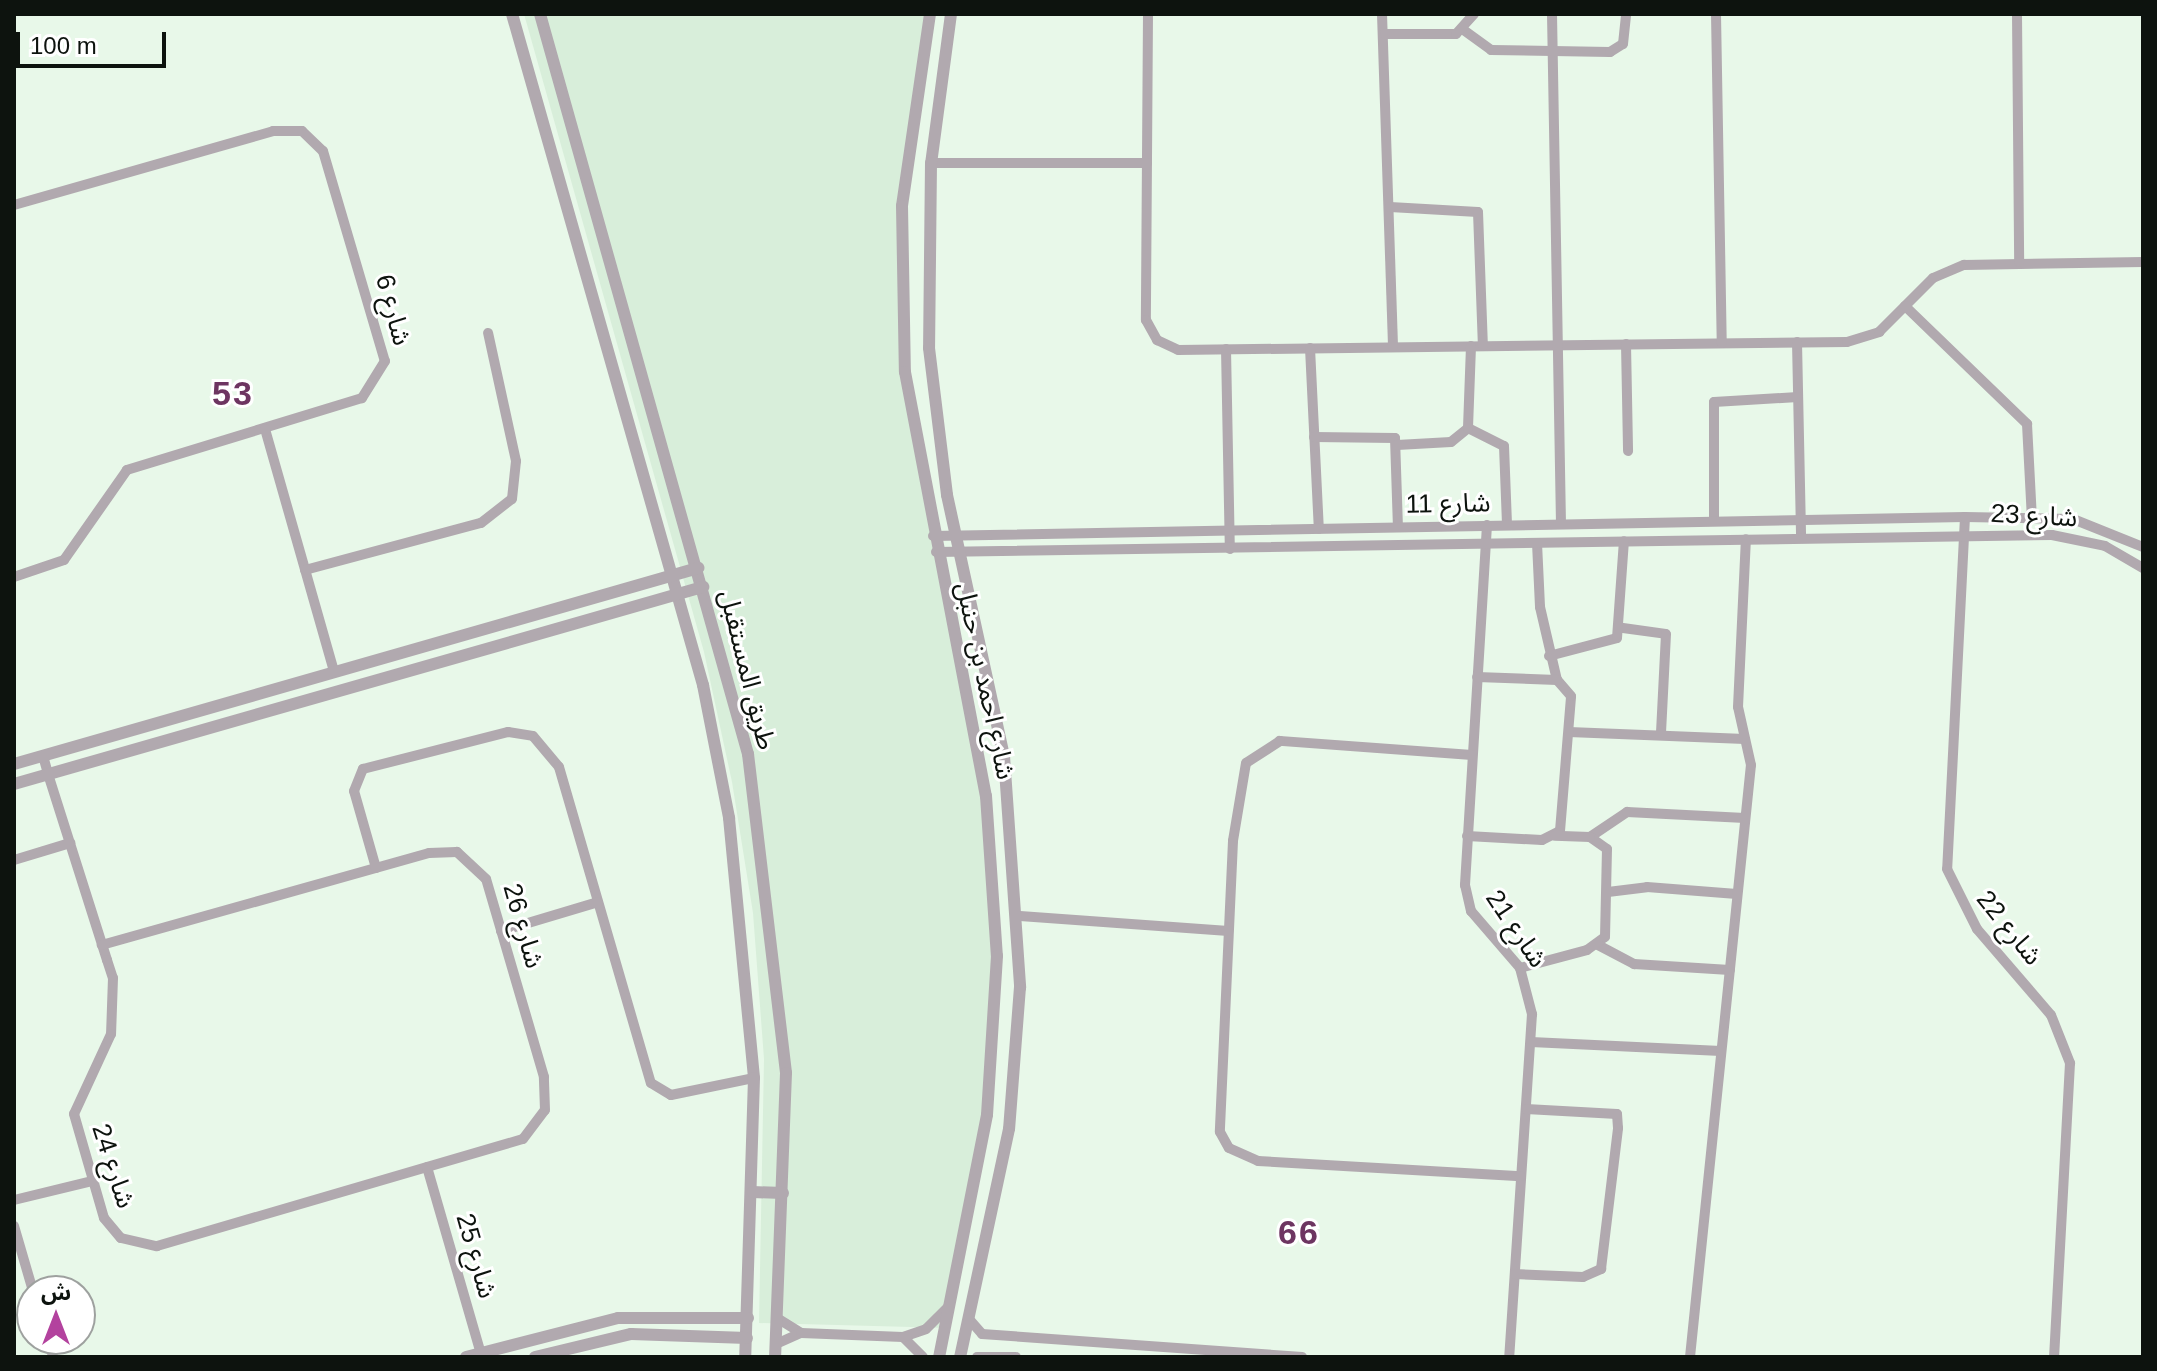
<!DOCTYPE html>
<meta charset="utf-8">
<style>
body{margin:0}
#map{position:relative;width:2157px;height:1371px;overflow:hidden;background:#e8f8e9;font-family:Arial,"Noto Sans Arabic",sans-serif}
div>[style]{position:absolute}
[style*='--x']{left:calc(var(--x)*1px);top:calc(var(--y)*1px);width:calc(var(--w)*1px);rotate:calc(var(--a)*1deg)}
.built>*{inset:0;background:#d8eeda}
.minor>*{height:10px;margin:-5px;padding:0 5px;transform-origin:5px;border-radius:5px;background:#b1a9af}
.tertiary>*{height:12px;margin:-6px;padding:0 6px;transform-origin:6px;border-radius:6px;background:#b1a9af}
span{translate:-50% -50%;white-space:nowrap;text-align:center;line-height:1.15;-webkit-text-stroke:6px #fff;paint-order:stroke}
.street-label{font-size:26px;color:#0d130e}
.district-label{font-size:34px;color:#6d3561;font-weight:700;letter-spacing:2px}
.frame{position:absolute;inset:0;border:16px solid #0d130e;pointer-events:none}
.north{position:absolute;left:16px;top:1275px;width:80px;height:80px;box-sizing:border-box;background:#fff;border:2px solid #9ea19f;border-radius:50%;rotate:0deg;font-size:22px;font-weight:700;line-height:32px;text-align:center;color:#0d130e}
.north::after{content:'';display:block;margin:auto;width:28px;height:36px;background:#b3429e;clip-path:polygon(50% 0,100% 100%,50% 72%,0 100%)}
.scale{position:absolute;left:16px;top:32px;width:150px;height:36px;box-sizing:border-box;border:4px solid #0d130e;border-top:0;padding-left:10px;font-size:24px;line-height:28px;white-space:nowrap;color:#0d130e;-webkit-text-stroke:6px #fff;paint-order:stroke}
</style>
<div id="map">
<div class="built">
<div style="clip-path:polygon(524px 14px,931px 14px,907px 205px,910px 372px,989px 796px,1001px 956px,990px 1117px,949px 1328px,759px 1323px,764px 1059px,753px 913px,732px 782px,704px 652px)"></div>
</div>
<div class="minor">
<div style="--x:1148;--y:14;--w:306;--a:90.4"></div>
<div style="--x:1146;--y:320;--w:23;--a:61"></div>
<div style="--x:1157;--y:340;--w:23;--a:25"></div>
<div style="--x:1178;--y:350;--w:669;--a:-0.69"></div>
<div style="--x:1847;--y:342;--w:34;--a:-17"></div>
<div style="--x:1879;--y:332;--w:76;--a:-45"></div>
<div style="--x:1933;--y:278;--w:34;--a:-23"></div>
<div style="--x:1964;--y:265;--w:179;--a:-1"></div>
<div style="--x:1382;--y:14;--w:333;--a:88.1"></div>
<div style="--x:1552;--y:14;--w:509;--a:88.99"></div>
<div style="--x:1716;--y:14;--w:329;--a:89"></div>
<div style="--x:2017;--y:14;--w:248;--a:89.5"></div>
<div style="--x:1465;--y:31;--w:32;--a:36"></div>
<div style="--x:1491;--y:50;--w:119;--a:1"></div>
<div style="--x:1610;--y:52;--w:15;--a:-32"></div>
<div style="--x:1623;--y:44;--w:30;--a:-84"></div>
<div style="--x:1385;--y:34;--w:71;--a:0"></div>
<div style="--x:1456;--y:34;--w:27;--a:-48"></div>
<div style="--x:931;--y:163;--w:216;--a:0"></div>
<div style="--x:14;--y:205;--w:269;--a:-15.9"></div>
<div style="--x:273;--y:131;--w:29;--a:0"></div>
<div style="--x:302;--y:131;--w:29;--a:44"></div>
<div style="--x:323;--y:151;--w:219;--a:73.6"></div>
<div style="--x:385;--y:361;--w:44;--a:121.9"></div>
<div style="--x:362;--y:398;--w:246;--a:163"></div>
<div style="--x:127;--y:470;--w:110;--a:125"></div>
<div style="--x:64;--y:560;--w:53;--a:161.2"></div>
<div style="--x:1390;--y:207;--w:88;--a:3.3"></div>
<div style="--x:1478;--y:212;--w:134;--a:87.9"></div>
<div style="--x:1905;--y:306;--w:170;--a:44"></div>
<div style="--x:2027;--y:424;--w:94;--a:87"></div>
<div style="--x:1797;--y:342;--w:196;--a:88.8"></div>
<div style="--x:1626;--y:344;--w:107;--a:88.9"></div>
<div style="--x:1310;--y:348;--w:181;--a:87.2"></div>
<div style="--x:1226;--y:349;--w:200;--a:88.9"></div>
<div style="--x:1468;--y:428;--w:40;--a:26.6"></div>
<div style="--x:1504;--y:446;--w:78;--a:87.8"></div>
<div style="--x:265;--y:429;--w:253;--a:74.1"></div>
<div style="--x:1314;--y:437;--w:81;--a:0.7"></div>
<div style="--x:1395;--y:438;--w:89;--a:88.1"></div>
<div style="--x:1397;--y:445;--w:54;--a:-3.2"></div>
<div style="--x:1451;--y:442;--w:22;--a:-39"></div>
<div style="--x:1468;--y:428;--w:82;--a:-87.9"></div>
<div style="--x:1965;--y:517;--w:352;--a:92.9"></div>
<div style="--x:1947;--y:869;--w:67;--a:63.4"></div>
<div style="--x:1977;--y:929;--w:113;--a:49.3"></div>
<div style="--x:2051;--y:1015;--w:52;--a:68.4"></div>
<div style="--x:2070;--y:1063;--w:294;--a:93.1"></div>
<div style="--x:1714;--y:521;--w:119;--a:-90"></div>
<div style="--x:1714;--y:402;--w:84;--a:-3.4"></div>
<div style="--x:1487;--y:525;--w:361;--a:93.5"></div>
<div style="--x:1465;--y:885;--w:27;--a:77"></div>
<div style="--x:1471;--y:911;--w:75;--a:49.3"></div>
<div style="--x:1520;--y:968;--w:48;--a:75.4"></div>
<div style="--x:1532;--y:1014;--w:344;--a:93.8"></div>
<div style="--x:933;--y:536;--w:1032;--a:-1.05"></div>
<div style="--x:1965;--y:517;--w:108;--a:1.1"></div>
<div style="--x:2073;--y:519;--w:75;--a:21.8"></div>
<div style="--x:1537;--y:543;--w:64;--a:87.3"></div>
<div style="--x:1540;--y:607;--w:75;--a:76.9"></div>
<div style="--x:936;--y:552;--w:1116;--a:-0.87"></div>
<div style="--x:2052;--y:535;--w:54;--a:11.7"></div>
<div style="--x:2105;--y:546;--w:44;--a:30.1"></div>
<div style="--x:305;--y:570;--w:182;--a:-15"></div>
<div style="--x:481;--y:523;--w:39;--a:-38"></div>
<div style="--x:512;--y:499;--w:38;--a:-84"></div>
<div style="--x:516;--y:461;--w:131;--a:-102.3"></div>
<div style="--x:1623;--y:628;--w:43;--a:7.9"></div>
<div style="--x:1666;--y:634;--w:99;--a:92.9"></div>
<div style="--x:1549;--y:656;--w:70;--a:-14.8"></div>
<div style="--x:1617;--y:638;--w:97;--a:-85.9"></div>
<div style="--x:1569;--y:732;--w:176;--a:2.3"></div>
<div style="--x:1472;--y:755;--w:193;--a:-175.8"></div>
<div style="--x:1280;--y:741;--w:40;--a:147.1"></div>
<div style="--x:1246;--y:763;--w:79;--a:99.5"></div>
<div style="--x:1233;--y:841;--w:291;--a:92.6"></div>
<div style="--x:1220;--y:1132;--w:18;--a:61"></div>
<div style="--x:1229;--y:1148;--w:32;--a:24"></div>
<div style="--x:1258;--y:1161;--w:263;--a:3.3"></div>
<div style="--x:43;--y:756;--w:19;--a:74"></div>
<div style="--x:48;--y:774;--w:195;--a:72.4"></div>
<div style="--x:107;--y:960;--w:19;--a:72"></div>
<div style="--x:113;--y:978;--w:56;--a:92"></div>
<div style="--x:111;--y:1034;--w:88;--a:114.8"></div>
<div style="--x:74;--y:1114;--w:108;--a:73.9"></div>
<div style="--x:104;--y:1218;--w:26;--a:50"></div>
<div style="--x:121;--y:1238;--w:37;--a:13"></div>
<div style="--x:157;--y:1246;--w:381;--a:-16.3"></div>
<div style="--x:523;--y:1139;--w:36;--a:-53"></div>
<div style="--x:545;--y:1110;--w:33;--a:-92"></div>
<div style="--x:544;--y:1077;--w:206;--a:-106.3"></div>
<div style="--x:486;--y:879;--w:40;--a:-137"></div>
<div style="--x:457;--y:852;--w:28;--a:178"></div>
<div style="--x:429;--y:853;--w:340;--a:164.3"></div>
<div style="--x:1467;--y:836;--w:75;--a:3.1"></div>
<div style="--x:1542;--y:840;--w:20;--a:-27"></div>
<div style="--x:1560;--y:831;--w:135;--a:-85.3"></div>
<div style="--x:1571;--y:696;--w:21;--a:-131"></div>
<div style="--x:1557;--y:680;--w:80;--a:-177.9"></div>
<div style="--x:1590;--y:837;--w:45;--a:-34"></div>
<div style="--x:1627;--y:812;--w:118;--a:2.9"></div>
<div style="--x:14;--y:860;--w:59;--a:-16.9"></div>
<div style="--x:376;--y:868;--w:80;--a:-105.9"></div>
<div style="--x:354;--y:791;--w:24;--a:-68"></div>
<div style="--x:363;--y:769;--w:150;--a:-14.3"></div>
<div style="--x:508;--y:732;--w:25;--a:9"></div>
<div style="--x:533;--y:736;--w:40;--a:50"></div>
<div style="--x:559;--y:767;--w:329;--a:73.8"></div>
<div style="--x:651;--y:1083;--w:23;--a:31"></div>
<div style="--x:671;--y:1095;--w:85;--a:-11.6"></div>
<div style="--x:1608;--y:892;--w:39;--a:-7"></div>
<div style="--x:1647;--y:887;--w:90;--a:4.4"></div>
<div style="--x:1020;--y:916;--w:209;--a:4.1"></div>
<div style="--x:501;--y:931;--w:101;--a:-16.6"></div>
<div style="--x:1598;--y:945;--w:41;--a:27.8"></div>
<div style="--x:1634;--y:964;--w:96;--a:3.6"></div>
<div style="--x:1520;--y:968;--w:69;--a:-15"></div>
<div style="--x:1587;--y:950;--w:22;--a:-36"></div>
<div style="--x:1605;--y:937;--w:88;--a:-88.7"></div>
<div style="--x:1607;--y:849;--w:21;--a:-145"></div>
<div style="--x:1590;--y:837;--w:35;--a:-178"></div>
<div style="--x:1531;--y:1042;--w:190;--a:2.7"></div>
<div style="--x:427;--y:1167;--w:198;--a:73.9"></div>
<div style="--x:14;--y:1200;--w:80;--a:-13.7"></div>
<div style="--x:14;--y:1226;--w:68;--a:73.7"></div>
<div style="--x:1515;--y:1274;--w:68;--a:2.5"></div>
<div style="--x:1583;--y:1277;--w:20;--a:-24"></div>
<div style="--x:1601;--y:1269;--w:142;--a:-83.1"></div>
<div style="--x:1618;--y:1128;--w:14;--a:-94"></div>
<div style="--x:1617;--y:1114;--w:91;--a:-176.9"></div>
<div style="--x:777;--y:1318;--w:28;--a:32"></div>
<div style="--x:969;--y:1319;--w:20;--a:49"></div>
<div style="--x:982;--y:1334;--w:321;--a:4.1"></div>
<div style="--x:903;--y:1337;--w:28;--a:45"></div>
<div style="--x:48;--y:1339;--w:19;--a:74"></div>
<div style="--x:776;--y:1344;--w:27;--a:-24"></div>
<div style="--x:801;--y:1333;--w:102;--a:2.2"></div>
<div style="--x:903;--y:1337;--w:24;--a:-19"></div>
<div style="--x:926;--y:1329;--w:33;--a:-45"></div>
<div style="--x:977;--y:1357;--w:39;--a:0"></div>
<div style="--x:1690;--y:1357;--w:595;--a:-84.12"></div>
<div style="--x:1751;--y:765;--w:59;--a:-102.6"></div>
<div style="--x:1738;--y:707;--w:168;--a:-87.3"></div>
</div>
<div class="tertiary">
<div style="--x:512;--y:14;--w:698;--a:74.11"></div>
<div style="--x:703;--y:685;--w:136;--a:78.9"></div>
<div style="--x:729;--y:818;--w:261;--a:84.5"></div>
<div style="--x:754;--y:1078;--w:279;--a:91.8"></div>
<div style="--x:540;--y:14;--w:769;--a:74.3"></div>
<div style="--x:748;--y:754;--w:321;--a:83.2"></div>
<div style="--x:786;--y:1073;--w:284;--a:92.2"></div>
<div style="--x:930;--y:14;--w:194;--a:98.3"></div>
<div style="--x:902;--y:206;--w:166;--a:89"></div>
<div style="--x:905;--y:372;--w:432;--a:79.2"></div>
<div style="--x:986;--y:796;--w:160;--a:86.1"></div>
<div style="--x:997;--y:956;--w:159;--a:93.6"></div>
<div style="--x:987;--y:1115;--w:247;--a:101.2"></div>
<div style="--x:951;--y:14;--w:150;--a:97.6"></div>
<div style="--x:931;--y:163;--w:185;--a:90.6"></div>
<div style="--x:929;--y:348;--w:148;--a:83"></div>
<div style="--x:947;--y:495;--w:267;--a:77.7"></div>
<div style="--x:1004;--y:756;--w:232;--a:86"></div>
<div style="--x:1020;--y:987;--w:142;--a:94.4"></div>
<div style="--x:1009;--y:1129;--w:233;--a:102.1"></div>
<div style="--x:14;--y:764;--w:712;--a:-15.99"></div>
<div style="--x:14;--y:784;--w:717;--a:-15.96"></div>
<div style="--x:753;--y:1192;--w:30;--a:2"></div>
<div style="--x:466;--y:1357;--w:157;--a:-14.4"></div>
<div style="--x:618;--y:1318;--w:130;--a:0"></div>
<div style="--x:535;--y:1357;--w:99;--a:-13.5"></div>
<div style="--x:631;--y:1334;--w:116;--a:2"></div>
</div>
<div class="street-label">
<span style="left:393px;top:310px;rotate:75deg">شارع 6</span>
<span style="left:1448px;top:504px;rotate:-1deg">شارع 11</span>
<span style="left:2034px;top:516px;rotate:3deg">شارع 23</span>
<span style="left:747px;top:670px;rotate:76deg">طريق المستقبل</span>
<span style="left:985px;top:681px;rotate:78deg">شارع احمد بن حنبل</span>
<span style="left:523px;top:926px;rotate:74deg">شارع 26</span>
<span style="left:2009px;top:928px;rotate:51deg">شارع 22</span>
<span style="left:1516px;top:929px;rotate:56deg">شارع 21</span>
<span style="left:113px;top:1166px;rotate:72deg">شارع 24</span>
<span style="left:476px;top:1256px;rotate:74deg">شارع 25</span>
</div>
<div class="district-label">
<span style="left:233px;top:394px">53</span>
<span style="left:1299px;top:1233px">66</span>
</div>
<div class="frame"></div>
<div class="north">ش</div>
<div class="scale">100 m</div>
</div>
